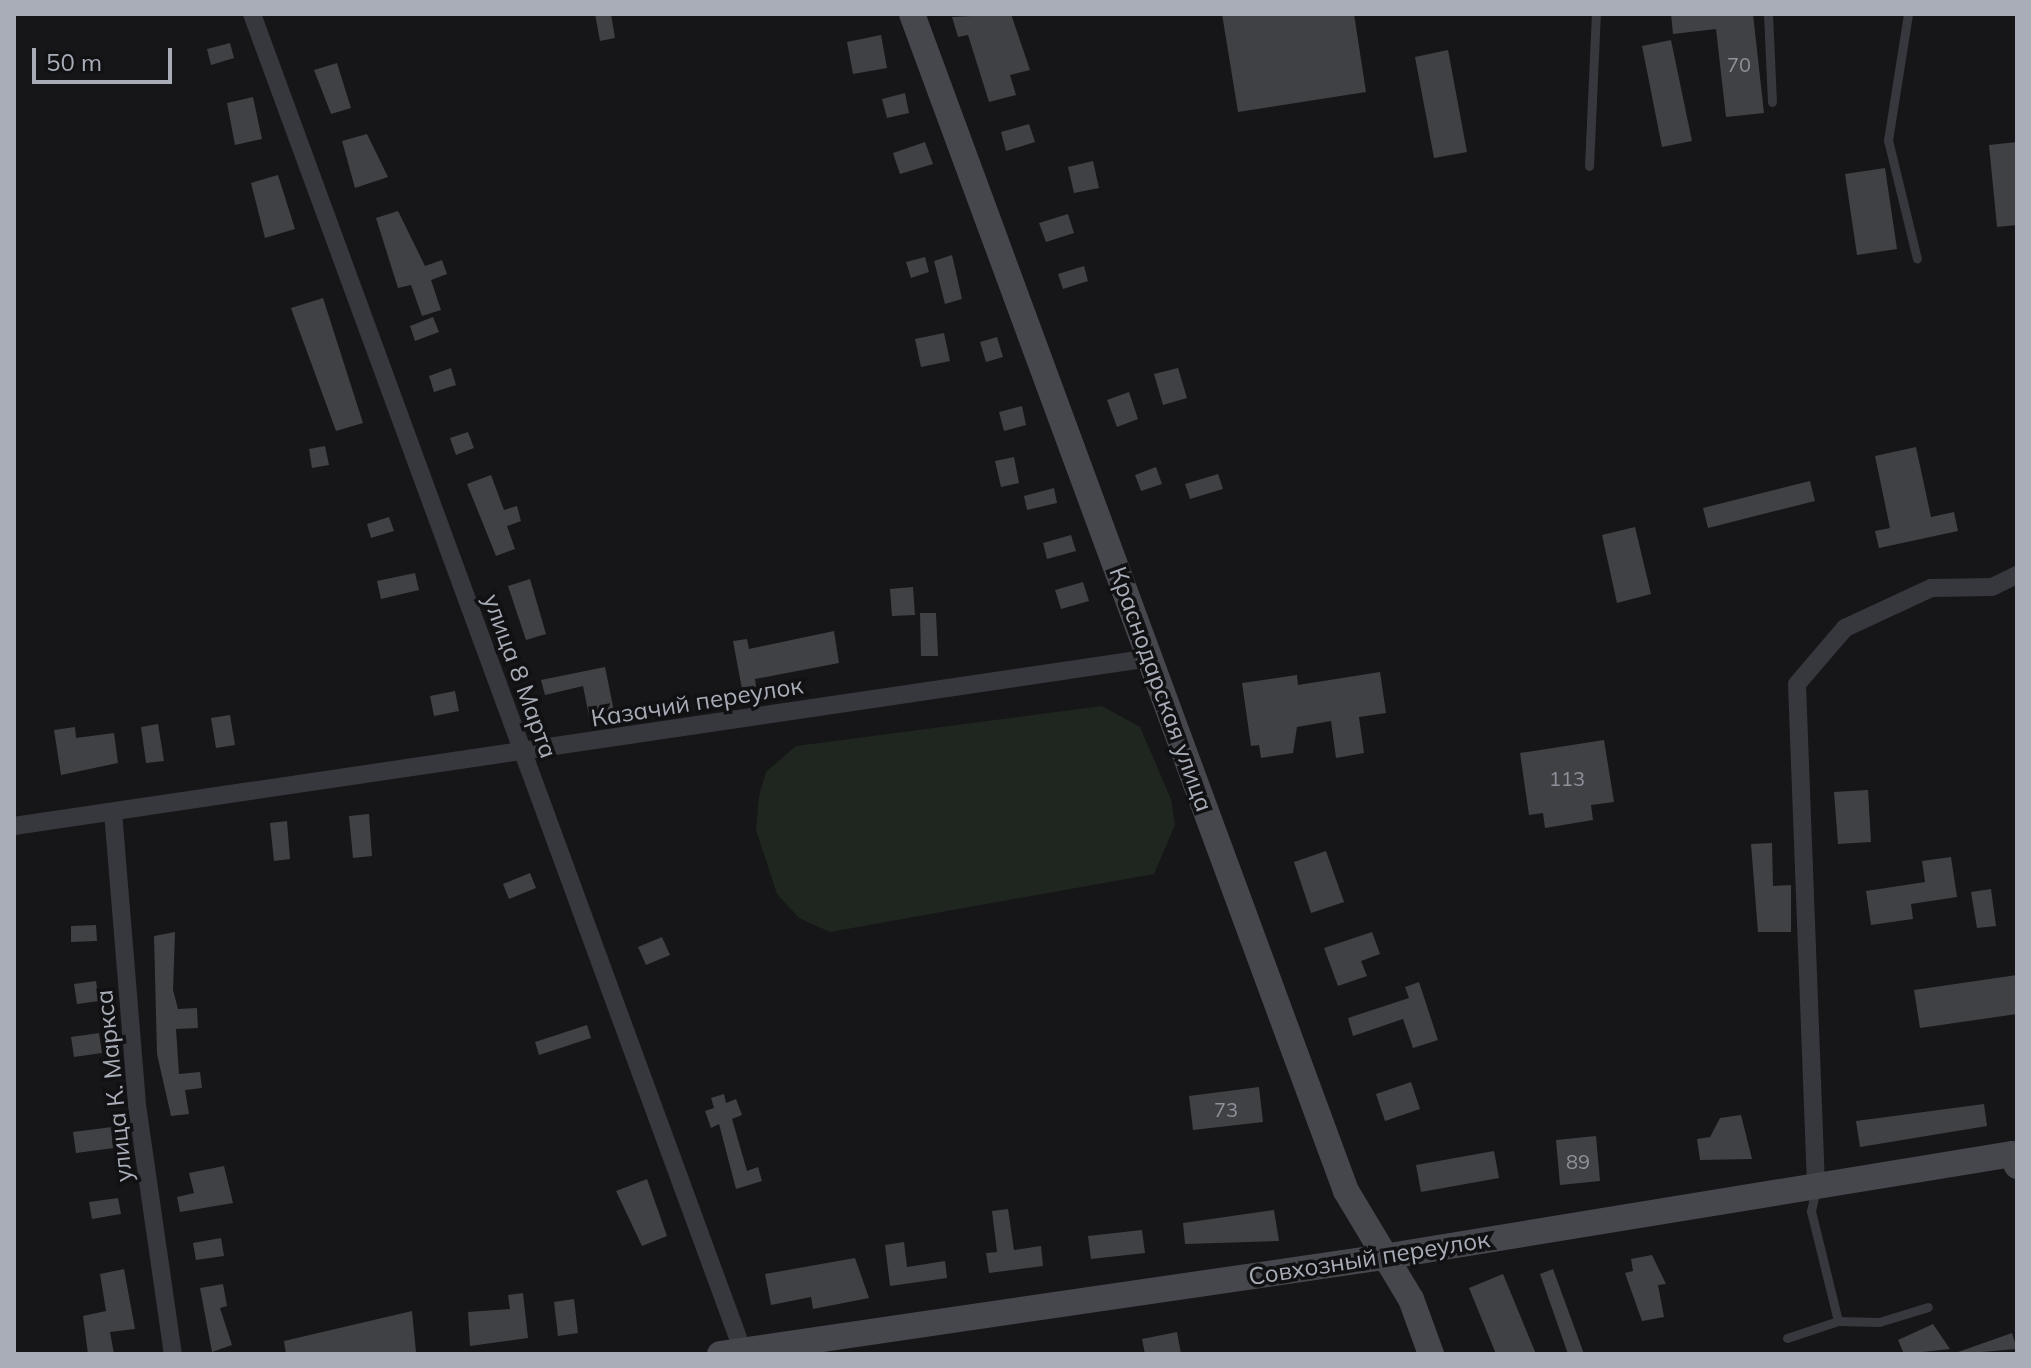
<!DOCTYPE html>
<meta charset="utf-8">
<style>
body{margin:0}
#map{position:relative;width:2031px;height:1368px;overflow:hidden;background:#161618;font-family:Mulish,sans-serif}
div>[style]{position:absolute}
[style*='--x']{left:calc(var(--x)*1px);top:calc(var(--y)*1px);width:calc(var(--w)*1px);rotate:calc(var(--a)*1deg)}
.green>*{inset:0;background:#1e261f}
.building>*{inset:0;background:#404145}
.lane>*{height:9px;margin:-4.5px;padding:0 4.5px;transform-origin:4.5px;border-radius:4.5px;background:#37383d}
.street>*{height:18px;margin:-9px;padding:0 9px;transform-origin:9px;border-radius:9px;background:#37383d}
.secondary>*{height:26px;margin:-13px;padding:0 13px;transform-origin:13px;border-radius:13px;background:#45474d}
span{translate:-50% -50%;white-space:nowrap;text-align:center;line-height:1.15;-webkit-text-stroke:7px #111113;paint-order:stroke}
.number-label{font-size:20px;color:#8e929b}
.number-label span{-webkit-text-stroke-width:0}
.street-label{font-size:24px;color:#a8adb8}
.frame{position:absolute;inset:0;border:16px solid #a8adb8;pointer-events:none}
.scale{position:absolute;left:32px;top:48px;width:140px;height:36px;box-sizing:border-box;border:4px solid #a8adb8;border-top:0;padding-left:10px;font-size:24px;line-height:28px;white-space:nowrap;color:#a8adb8;-webkit-text-stroke:6px #111113;paint-order:stroke}
</style>
<div id="map">
<div class="green">
<div style="clip-path:polygon(1102px 706px,1140px 727px,1171px 799px,1175px 825px,1154px 874px,830px 932px,799px 918px,777px 894px,756px 830px,759px 796px,766px 772px,796px 746px)"></div>
</div>
<div class="building">
<div style="clip-path:polygon(595px 14px,611px 14px,615px 38px,600px 41px)"></div>
<div style="clip-path:polygon(1011px 14px,1030px 70px,1010px 75px,1016px 95px,989px 102px,968px 35px,958px 37px,952px 17px)"></div>
<div style="clip-path:polygon(1222px 14px,1354px 14px,1366px 92px,1238px 112px)"></div>
<div style="clip-path:polygon(1671px 14px,1753px 14px,1764px 113px,1726px 117px,1716px 29px,1673px 34px)"></div>
<div style="clip-path:polygon(881px 35px,887px 68px,853px 74px,847px 42px)"></div>
<div style="clip-path:polygon(1671px 40px,1692px 141px,1662px 147px,1642px 46px)"></div>
<div style="clip-path:polygon(230px 43px,234px 58px,211px 65px,207px 49px)"></div>
<div style="clip-path:polygon(1448px 50px,1467px 152px,1434px 158px,1415px 57px)"></div>
<div style="clip-path:polygon(337px 63px,351px 108px,331px 114px,314px 70px)"></div>
<div style="clip-path:polygon(905px 93px,909px 113px,887px 118px,882px 99px)"></div>
<div style="clip-path:polygon(253px 97px,262px 139px,235px 145px,227px 103px)"></div>
<div style="clip-path:polygon(1029px 124px,1035px 142px,1006px 151px,1001px 132px)"></div>
<div style="clip-path:polygon(367px 134px,388px 177px,355px 188px,342px 141px)"></div>
<div style="clip-path:polygon(925px 142px,933px 164px,900px 174px,893px 153px)"></div>
<div style="clip-path:polygon(2017px 142px,2017px 225px,1997px 227px,1989px 145px)"></div>
<div style="clip-path:polygon(1093px 161px,1099px 188px,1074px 193px,1068px 167px)"></div>
<div style="clip-path:polygon(1885px 168px,1897px 249px,1857px 255px,1845px 174px)"></div>
<div style="clip-path:polygon(278px 175px,295px 229px,265px 238px,251px 183px)"></div>
<div style="clip-path:polygon(398px 211px,425px 266px,442px 260px,447px 274px,431px 280px,441px 310px,422px 316px,411px 285px,398px 288px,376px 218px)"></div>
<div style="clip-path:polygon(1068px 214px,1074px 233px,1046px 242px,1039px 223px)"></div>
<div style="clip-path:polygon(952px 255px,962px 299px,945px 304px,934px 261px)"></div>
<div style="clip-path:polygon(925px 257px,929px 272px,911px 278px,906px 262px)"></div>
<div style="clip-path:polygon(1084px 266px,1088px 281px,1063px 289px,1058px 274px)"></div>
<div style="clip-path:polygon(323px 298px,363px 423px,336px 431px,291px 308px)"></div>
<div style="clip-path:polygon(433px 317px,439px 332px,415px 341px,410px 326px)"></div>
<div style="clip-path:polygon(944px 333px,950px 361px,921px 367px,915px 339px)"></div>
<div style="clip-path:polygon(997px 337px,1003px 357px,986px 362px,980px 342px)"></div>
<div style="clip-path:polygon(451px 368px,456px 385px,434px 392px,429px 376px)"></div>
<div style="clip-path:polygon(1178px 368px,1187px 398px,1163px 405px,1154px 374px)"></div>
<div style="clip-path:polygon(1129px 392px,1138px 419px,1117px 427px,1107px 400px)"></div>
<div style="clip-path:polygon(1022px 406px,1026px 425px,1004px 431px,999px 412px)"></div>
<div style="clip-path:polygon(468px 432px,474px 448px,456px 455px,450px 438px)"></div>
<div style="clip-path:polygon(325px 446px,329px 465px,312px 468px,309px 449px)"></div>
<div style="clip-path:polygon(1916px 447px,1931px 517px,1954px 512px,1958px 531px,1879px 548px,1875px 531px,1890px 528px,1875px 456px)"></div>
<div style="clip-path:polygon(1014px 457px,1019px 483px,1001px 487px,995px 461px)"></div>
<div style="clip-path:polygon(1156px 467px,1162px 484px,1141px 491px,1135px 475px)"></div>
<div style="clip-path:polygon(1218px 474px,1223px 489px,1190px 499px,1185px 484px)"></div>
<div style="clip-path:polygon(491px 475px,504px 510px,517px 506px,521px 521px,507px 526px,515px 549px,496px 556px,467px 484px)"></div>
<div style="clip-path:polygon(1810px 481px,1815px 501px,1708px 528px,1703px 508px)"></div>
<div style="clip-path:polygon(1054px 488px,1057px 503px,1027px 510px,1024px 496px)"></div>
<div style="clip-path:polygon(389px 517px,394px 531px,371px 538px,367px 524px)"></div>
<div style="clip-path:polygon(1635px 527px,1651px 594px,1617px 603px,1602px 535px)"></div>
<div style="clip-path:polygon(1071px 535px,1076px 551px,1047px 559px,1043px 543px)"></div>
<div style="clip-path:polygon(415px 573px,419px 590px,381px 599px,377px 581px)"></div>
<div style="clip-path:polygon(530px 579px,546px 634px,526px 640px,508px 586px)"></div>
<div style="clip-path:polygon(1083px 582px,1089px 601px,1061px 609px,1055px 590px)"></div>
<div style="clip-path:polygon(913px 587px,915px 615px,892px 616px,890px 589px)"></div>
<div style="clip-path:polygon(920px 613px,936px 613px,938px 656px,921px 656px)"></div>
<div style="clip-path:polygon(834px 631px,839px 663px,755px 679px,756px 687px,742px 689px,733px 641px,747px 639px,749px 649px)"></div>
<div style="clip-path:polygon(605px 667px,614px 711px,589px 716px,583px 686px,545px 695px,541px 680px)"></div>
<div style="clip-path:polygon(1380px 672px,1386px 713px,1359px 717px,1364px 753px,1336px 758px,1331px 721px,1297px 727px,1293px 753px,1261px 758px,1259px 745px,1251px 746px,1242px 683px,1297px 675px,1298px 685px)"></div>
<div style="clip-path:polygon(455px 691px,459px 711px,434px 716px,430px 696px)"></div>
<div style="clip-path:polygon(230px 715px,235px 745px,216px 748px,211px 718px)"></div>
<div style="clip-path:polygon(158px 724px,164px 761px,146px 763px,141px 727px)"></div>
<div style="clip-path:polygon(75px 727px,76px 738px,114px 733px,118px 763px,61px 775px,54px 730px)"></div>
<div style="clip-path:polygon(1604px 740px,1614px 802px,1591px 805px,1593px 820px,1545px 828px,1543px 813px,1529px 815px,1520px 753px)"></div>
<div style="clip-path:polygon(1868px 790px,1871px 842px,1838px 844px,1834px 792px)"></div>
<div style="clip-path:polygon(369px 814px,372px 856px,353px 858px,349px 816px)"></div>
<div style="clip-path:polygon(287px 821px,290px 859px,274px 861px,270px 823px)"></div>
<div style="clip-path:polygon(1772px 843px,1773px 886px,1791px 885px,1791px 932px,1758px 932px,1751px 844px)"></div>
<div style="clip-path:polygon(1326px 851px,1344px 902px,1311px 913px,1294px 862px)"></div>
<div style="clip-path:polygon(1951px 857px,1957px 897px,1911px 904px,1913px 919px,1871px 925px,1866px 891px,1925px 882px,1922px 861px)"></div>
<div style="clip-path:polygon(530px 873px,536px 888px,509px 899px,503px 884px)"></div>
<div style="clip-path:polygon(1991px 889px,1996px 926px,1977px 928px,1971px 892px)"></div>
<div style="clip-path:polygon(96px 925px,97px 941px,71px 942px,71px 926px)"></div>
<div style="clip-path:polygon(175px 932px,173px 990px,178px 1009px,197px 1008px,198px 1028px,176px 1029px,179px 1074px,200px 1072px,202px 1088px,185px 1090px,189px 1114px,171px 1116px,157px 1054px,154px 936px)"></div>
<div style="clip-path:polygon(1372px 932px,1380px 954px,1361px 961px,1367px 976px,1338px 986px,1324px 948px)"></div>
<div style="clip-path:polygon(662px 937px,670px 955px,646px 965px,638px 947px)"></div>
<div style="clip-path:polygon(2017px 975px,2017px 1014px,1920px 1028px,1914px 990px)"></div>
<div style="clip-path:polygon(96px 981px,99px 1001px,77px 1004px,74px 984px)"></div>
<div style="clip-path:polygon(1419px 982px,1438px 1040px,1413px 1048px,1403px 1019px,1353px 1036px,1348px 1018px,1409px 998px,1405px 987px)"></div>
<div style="clip-path:polygon(587px 1025px,591px 1038px,539px 1055px,535px 1042px)"></div>
<div style="clip-path:polygon(99px 1033px,102px 1053px,74px 1057px,71px 1037px)"></div>
<div style="clip-path:polygon(1411px 1082px,1420px 1109px,1385px 1121px,1376px 1094px)"></div>
<div style="clip-path:polygon(1259px 1087px,1263px 1122px,1193px 1130px,1189px 1096px)"></div>
<div style="clip-path:polygon(724px 1094px,726px 1103px,736px 1099px,742px 1115px,732px 1119px,747px 1171px,758px 1167px,762px 1181px,736px 1189px,719px 1124px,711px 1128px,705px 1111px,714px 1108px,711px 1098px)"></div>
<div style="clip-path:polygon(1984px 1104px,1987px 1126px,1860px 1147px,1856px 1121px)"></div>
<div style="clip-path:polygon(1741px 1115px,1752px 1159px,1700px 1160px,1697px 1139px,1710px 1137px,1720px 1118px)"></div>
<div style="clip-path:polygon(112px 1127px,114px 1148px,76px 1153px,73px 1132px)"></div>
<div style="clip-path:polygon(1596px 1136px,1600px 1181px,1560px 1185px,1556px 1140px)"></div>
<div style="clip-path:polygon(1494px 1151px,1499px 1178px,1421px 1192px,1416px 1165px)"></div>
<div style="clip-path:polygon(224px 1166px,233px 1203px,180px 1212px,177px 1197px,194px 1193px,189px 1173px)"></div>
<div style="clip-path:polygon(647px 1179px,667px 1236px,642px 1246px,616px 1191px)"></div>
<div style="clip-path:polygon(118px 1198px,121px 1214px,92px 1219px,89px 1202px)"></div>
<div style="clip-path:polygon(1008px 1209px,1014px 1250px,1041px 1246px,1043px 1266px,989px 1273px,986px 1253px,997px 1252px,992px 1211px)"></div>
<div style="clip-path:polygon(1274px 1210px,1279px 1241px,1185px 1244px,1183px 1223px)"></div>
<div style="clip-path:polygon(1142px 1230px,1145px 1253px,1091px 1259px,1088px 1236px)"></div>
<div style="clip-path:polygon(221px 1238px,224px 1256px,196px 1260px,193px 1243px)"></div>
<div style="clip-path:polygon(904px 1242px,907px 1267px,945px 1261px,947px 1278px,890px 1286px,885px 1245px)"></div>
<div style="clip-path:polygon(1652px 1255px,1666px 1284px,1658px 1285px,1664px 1317px,1642px 1321px,1625px 1273px,1633px 1271px,1631px 1259px)"></div>
<div style="clip-path:polygon(855px 1258px,869px 1298px,813px 1309px,811px 1297px,771px 1305px,765px 1274px)"></div>
<div style="clip-path:polygon(124px 1269px,135px 1329px,110px 1332px,114px 1354px,88px 1354px,83px 1316px,106px 1311px,100px 1274px)"></div>
<div style="clip-path:polygon(1553px 1269px,1584px 1354px,1568px 1354px,1540px 1274px)"></div>
<div style="clip-path:polygon(1503px 1274px,1536px 1354px,1496px 1354px,1469px 1288px)"></div>
<div style="clip-path:polygon(223px 1284px,227px 1306px,220px 1308px,232px 1345px,212px 1352px,200px 1288px)"></div>
<div style="clip-path:polygon(523px 1293px,528px 1338px,470px 1346px,468px 1312px,510px 1309px,508px 1295px)"></div>
<div style="clip-path:polygon(574px 1299px,578px 1333px,558px 1336px,554px 1302px)"></div>
<div style="clip-path:polygon(412px 1311px,416px 1352px,286px 1354px,284px 1341px)"></div>
<div style="clip-path:polygon(1933px 1324px,1950px 1349px,1904px 1354px,1898px 1340px)"></div>
<div style="clip-path:polygon(1177px 1332px,1181px 1354px,1145px 1354px,1142px 1339px)"></div>
<div style="clip-path:polygon(2012px 1333px,2017px 1349px,1958px 1354px,1958px 1352px)"></div>
</div>
<div class="lane">
<div style="--x:1768;--y:14;--w:88;--a:87.4"></div>
<div style="--x:1908;--y:14;--w:128;--a:99"></div>
<div style="--x:1888;--y:140;--w:122;--a:76.3"></div>
<div style="--x:1589;--y:166;--w:152;--a:-87.4"></div>
<div style="--x:1816;--y:1189;--w:23;--a:103"></div>
<div style="--x:1811;--y:1211;--w:113;--a:76.2"></div>
<div style="--x:1838;--y:1321;--w:41;--a:1.4"></div>
<div style="--x:1879;--y:1322;--w:51;--a:-17"></div>
<div style="--x:1787;--y:1338;--w:54;--a:-18.4"></div>
</div>
<div class="street">
<div style="--x:252;--y:14;--w:1427;--a:69.84"></div>
<div style="--x:113;--y:812;--w:294;--a:85.3"></div>
<div style="--x:137;--y:1105;--w:252;--a:81.8"></div>
<div style="--x:14;--y:826;--w:1148;--a:-8.41"></div>
<div style="--x:1816;--y:1186;--w:502;--a:-92.17"></div>
<div style="--x:1797;--y:684;--w:74;--a:-49.4"></div>
<div style="--x:1845;--y:628;--w:95;--a:-24.9"></div>
<div style="--x:1931;--y:588;--w:61;--a:-0.9"></div>
<div style="--x:1992;--y:587;--w:28;--a:-26"></div>
</div>
<div class="secondary">
<div style="--x:912;--y:14;--w:1254;--a:69.76"></div>
<div style="--x:1346;--y:1191;--w:126;--a:59"></div>
<div style="--x:1411;--y:1299;--w:59;--a:70"></div>
<div style="--x:720;--y:1354;--w:670;--a:-8.32"></div>
<div style="--x:1383;--y:1257;--w:637;--a:-9.3"></div>
<div style="--x:2012;--y:1154;--w:13;--a:67"></div>
</div>
<div class="number-label">
<span style="left:1739px;top:64px">70</span>
<span style="left:1567px;top:778px">113</span>
<span style="left:1226px;top:1109px">73</span>
<span style="left:1578px;top:1161px">89</span>
</div>
<div class="street-label">
<span style="left:520px;top:676px;rotate:70deg">улица 8 Марта</span>
<span style="left:1161px;top:689px;rotate:70deg">Краснодарская улица</span>
<span style="left:697px;top:702px;rotate:-9deg">Казачий переулок</span>
<span style="left:114px;top:1086px;rotate:-96deg">улица К. Маркса</span>
<span style="left:1369px;top:1258px;rotate:-9deg">Совхозный переулок</span>
</div>
<div class="frame"></div>
<div class="scale">50 m</div>
</div>
